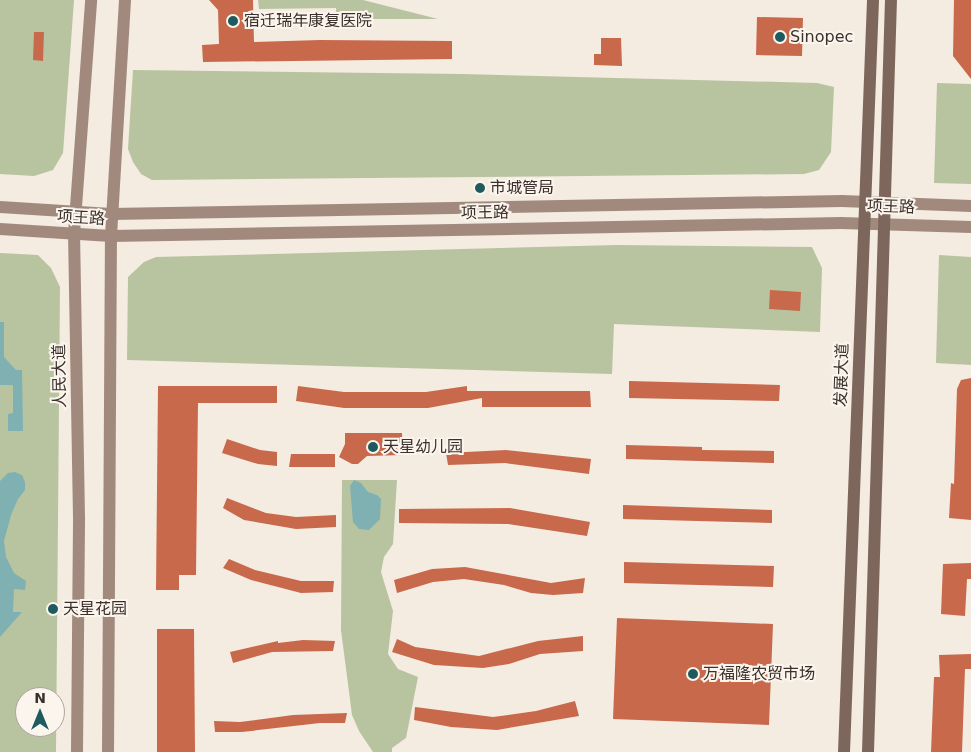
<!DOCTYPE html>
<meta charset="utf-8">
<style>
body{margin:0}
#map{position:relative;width:971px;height:752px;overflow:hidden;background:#f4ebe1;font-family:"DejaVu Sans","Noto Sans SC",sans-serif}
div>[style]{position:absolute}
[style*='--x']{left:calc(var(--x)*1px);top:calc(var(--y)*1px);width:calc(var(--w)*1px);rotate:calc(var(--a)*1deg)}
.green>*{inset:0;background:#b8c4a0}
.water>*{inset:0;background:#7fb0b2}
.building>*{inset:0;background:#c8694b}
.secondary>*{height:12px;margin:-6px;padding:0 6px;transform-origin:6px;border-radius:6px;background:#a18a7d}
.primary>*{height:12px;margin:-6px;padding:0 6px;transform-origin:6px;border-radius:6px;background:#7d675c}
.dots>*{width:14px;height:14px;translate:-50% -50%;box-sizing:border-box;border:2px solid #fbf5ee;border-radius:50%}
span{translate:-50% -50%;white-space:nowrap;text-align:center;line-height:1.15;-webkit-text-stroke:4px #fbf5ee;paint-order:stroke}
.poi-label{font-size:16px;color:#3b302b}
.left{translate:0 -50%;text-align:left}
.street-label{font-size:16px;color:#3b302b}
.north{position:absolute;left:15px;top:687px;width:50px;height:50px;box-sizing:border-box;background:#fbf5ee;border:1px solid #aea6a0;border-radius:50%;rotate:0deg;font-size:14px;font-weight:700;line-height:20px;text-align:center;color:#3b302b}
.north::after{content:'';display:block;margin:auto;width:18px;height:22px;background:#1f5a5e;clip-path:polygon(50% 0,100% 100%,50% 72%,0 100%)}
</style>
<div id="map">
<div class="green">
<div style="clip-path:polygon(0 0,74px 0,63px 153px,53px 170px,34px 176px,0 174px)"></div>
<div style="clip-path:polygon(258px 0,363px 0,438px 19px,336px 19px,336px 8px,259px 9px)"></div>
<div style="clip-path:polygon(133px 70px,462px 74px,817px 83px,834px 87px,831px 152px,819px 170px,804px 174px,152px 180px,141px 174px,133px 162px,128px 149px)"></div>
<div style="clip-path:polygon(937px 83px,971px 84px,971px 184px,934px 183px)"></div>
<div style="clip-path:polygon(617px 245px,812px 247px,822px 268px,820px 332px,614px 324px,612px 374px,127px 360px,128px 277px,144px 262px,156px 257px)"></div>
<div style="clip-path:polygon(evenodd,0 253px,38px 255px,51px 268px,60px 287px,56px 752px,0 752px,0 253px,25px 697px,55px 697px,55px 727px,25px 727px,25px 697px)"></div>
<div style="clip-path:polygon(939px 255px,971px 257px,971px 365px,936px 363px)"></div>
<div style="clip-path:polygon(342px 480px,397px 480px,393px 544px,384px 557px,381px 572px,393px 611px,388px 654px,398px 669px,418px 677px,406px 738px,392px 748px,392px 752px,373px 752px,359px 731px,352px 715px,341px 630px)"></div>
</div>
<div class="water">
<div style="clip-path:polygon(0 322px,4px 322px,4px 357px,16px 370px,22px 370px,23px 431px,8px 431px,8px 414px,13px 413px,13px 385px,0 385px)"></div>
<div style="clip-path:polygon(15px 472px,22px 475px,25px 482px,25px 490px,18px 499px,11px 515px,4px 541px,6px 557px,14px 573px,26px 581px,25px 590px,14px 589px,13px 612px,22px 612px,0 637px,0 481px,8px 473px)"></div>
<div style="clip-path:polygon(354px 480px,361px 483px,368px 492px,377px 495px,381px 499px,380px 519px,369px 530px,359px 529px,353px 522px,350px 486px)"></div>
</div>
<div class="building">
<div style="clip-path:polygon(209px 0,253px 0,254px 42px,320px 40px,452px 41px,452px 59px,203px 62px,202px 45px,219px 44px,218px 10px)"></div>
<div style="clip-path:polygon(954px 0,971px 0,971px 79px,953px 56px)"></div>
<div style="clip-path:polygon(757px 17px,803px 18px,802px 56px,756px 55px)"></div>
<div style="clip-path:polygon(34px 32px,44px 32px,43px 61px,33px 60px)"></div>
<div style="clip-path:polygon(601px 38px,621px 38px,622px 66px,594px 65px,594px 54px,601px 54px)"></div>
<div style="clip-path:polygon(770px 290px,801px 292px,800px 311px,769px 309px)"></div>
<div style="clip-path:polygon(971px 378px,971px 520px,949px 518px,951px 483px,954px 484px,957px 389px,961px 380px)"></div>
<div style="clip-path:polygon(629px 381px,780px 385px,779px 401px,629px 398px)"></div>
<div style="clip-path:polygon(158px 386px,277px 386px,277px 403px,198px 403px,196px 575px,179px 575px,179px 590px,156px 590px)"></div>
<div style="clip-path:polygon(298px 386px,344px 392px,426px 392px,467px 386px,467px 391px,590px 391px,591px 407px,482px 407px,482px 398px,428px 408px,344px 408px,296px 401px)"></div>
<div style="clip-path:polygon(345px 433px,402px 433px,403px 455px,367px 456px,358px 464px,352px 464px,339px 457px,345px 444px)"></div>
<div style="clip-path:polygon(227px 439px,260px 450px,277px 452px,277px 466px,258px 464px,222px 453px)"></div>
<div style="clip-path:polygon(626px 445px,702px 447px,702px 450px,774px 451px,774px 463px,626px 459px)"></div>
<div style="clip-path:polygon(506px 450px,591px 459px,589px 474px,505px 463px,448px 465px,446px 453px)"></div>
<div style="clip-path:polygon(291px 454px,335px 454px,335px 467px,289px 467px)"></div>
<div style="clip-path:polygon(227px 498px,266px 513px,296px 517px,336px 515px,336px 527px,296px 529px,244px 520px,223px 508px)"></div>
<div style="clip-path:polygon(623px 505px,772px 510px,772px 523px,623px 519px)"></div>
<div style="clip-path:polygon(510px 508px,590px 522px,587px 536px,508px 524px,399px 523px,399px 509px)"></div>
<div style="clip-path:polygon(229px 559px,255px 570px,301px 581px,334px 581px,333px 592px,301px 593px,251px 580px,223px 568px)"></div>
<div style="clip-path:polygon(624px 562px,774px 566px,773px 587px,624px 583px)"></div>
<div style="clip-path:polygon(971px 563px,971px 579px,967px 579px,965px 616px,941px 614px,943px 564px)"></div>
<div style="clip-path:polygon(465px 567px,551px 583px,585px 578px,583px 593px,553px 595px,531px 593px,504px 585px,464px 579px,433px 582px,397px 593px,394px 580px,432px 569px)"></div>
<div style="clip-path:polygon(617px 618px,773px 624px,769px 725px,613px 719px)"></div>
<div style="clip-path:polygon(157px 629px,194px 629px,195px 752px,157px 752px)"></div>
<div style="clip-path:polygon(583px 636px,583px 651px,540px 654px,509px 664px,483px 668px,434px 665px,392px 652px,397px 639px,415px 647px,479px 656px,538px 641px)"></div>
<div style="clip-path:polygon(303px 640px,335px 641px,333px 651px,272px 652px,233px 663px,230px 652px,278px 641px,278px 643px)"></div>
<div style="clip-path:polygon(971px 654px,971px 669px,965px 669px,962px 752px,931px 752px,934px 677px,940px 677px,939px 655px)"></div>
<div style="clip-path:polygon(575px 701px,579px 716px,497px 730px,451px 727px,414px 720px,415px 707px,493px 717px,536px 711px)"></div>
<div style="clip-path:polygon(347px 713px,345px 723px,320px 723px,242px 732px,215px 732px,214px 721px,240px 722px,293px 715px)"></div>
</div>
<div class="secondary">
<div style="--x:0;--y:207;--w:111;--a:3.6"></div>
<div style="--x:111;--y:214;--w:731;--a:-1.02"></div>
<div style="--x:842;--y:201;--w:129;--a:2.2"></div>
<div style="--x:0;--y:229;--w:111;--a:3.6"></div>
<div style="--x:111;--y:236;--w:730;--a:-1.02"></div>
<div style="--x:841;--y:223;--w:130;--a:1.8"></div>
<div style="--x:77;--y:752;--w:234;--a:-89.5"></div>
<div style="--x:79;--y:518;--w:284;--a:-91"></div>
<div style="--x:74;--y:234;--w:235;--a:-85.8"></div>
<div style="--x:108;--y:752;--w:516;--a:-89.67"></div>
<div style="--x:111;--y:236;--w:236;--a:-86.6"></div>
</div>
<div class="primary">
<div style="--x:844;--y:752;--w:753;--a:-87.79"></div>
<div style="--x:868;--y:752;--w:752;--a:-88.25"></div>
</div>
<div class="dots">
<div style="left:233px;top:21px;background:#1f5a5e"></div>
<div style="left:780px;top:37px;background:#1f5a5e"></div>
<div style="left:480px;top:188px;background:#1f5a5e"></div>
<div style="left:373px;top:447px;background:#1f5a5e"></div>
<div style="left:53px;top:609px;background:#1f5a5e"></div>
<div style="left:693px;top:674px;background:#1f5a5e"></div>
</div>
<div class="poi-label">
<span class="left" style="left:244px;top:21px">宿迁瑞年康复医院</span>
<span class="left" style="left:790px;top:37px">Sinopec</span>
<span class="left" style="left:490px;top:188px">市城管局</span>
<span class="left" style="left:383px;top:447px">天星幼儿园</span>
<span class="left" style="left:63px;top:609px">天星花园</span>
<span class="left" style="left:703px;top:674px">万福隆农贸市场</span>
</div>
<div class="street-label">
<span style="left:891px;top:207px;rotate:2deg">项王路</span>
<span style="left:485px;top:213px;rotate:-1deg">项王路</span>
<span style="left:81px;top:218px;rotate:3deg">项王路</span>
<span style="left:842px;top:375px;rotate:-88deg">发展大道</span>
<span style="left:60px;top:376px;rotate:-91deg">人民大道</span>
</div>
<div class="north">N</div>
</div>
